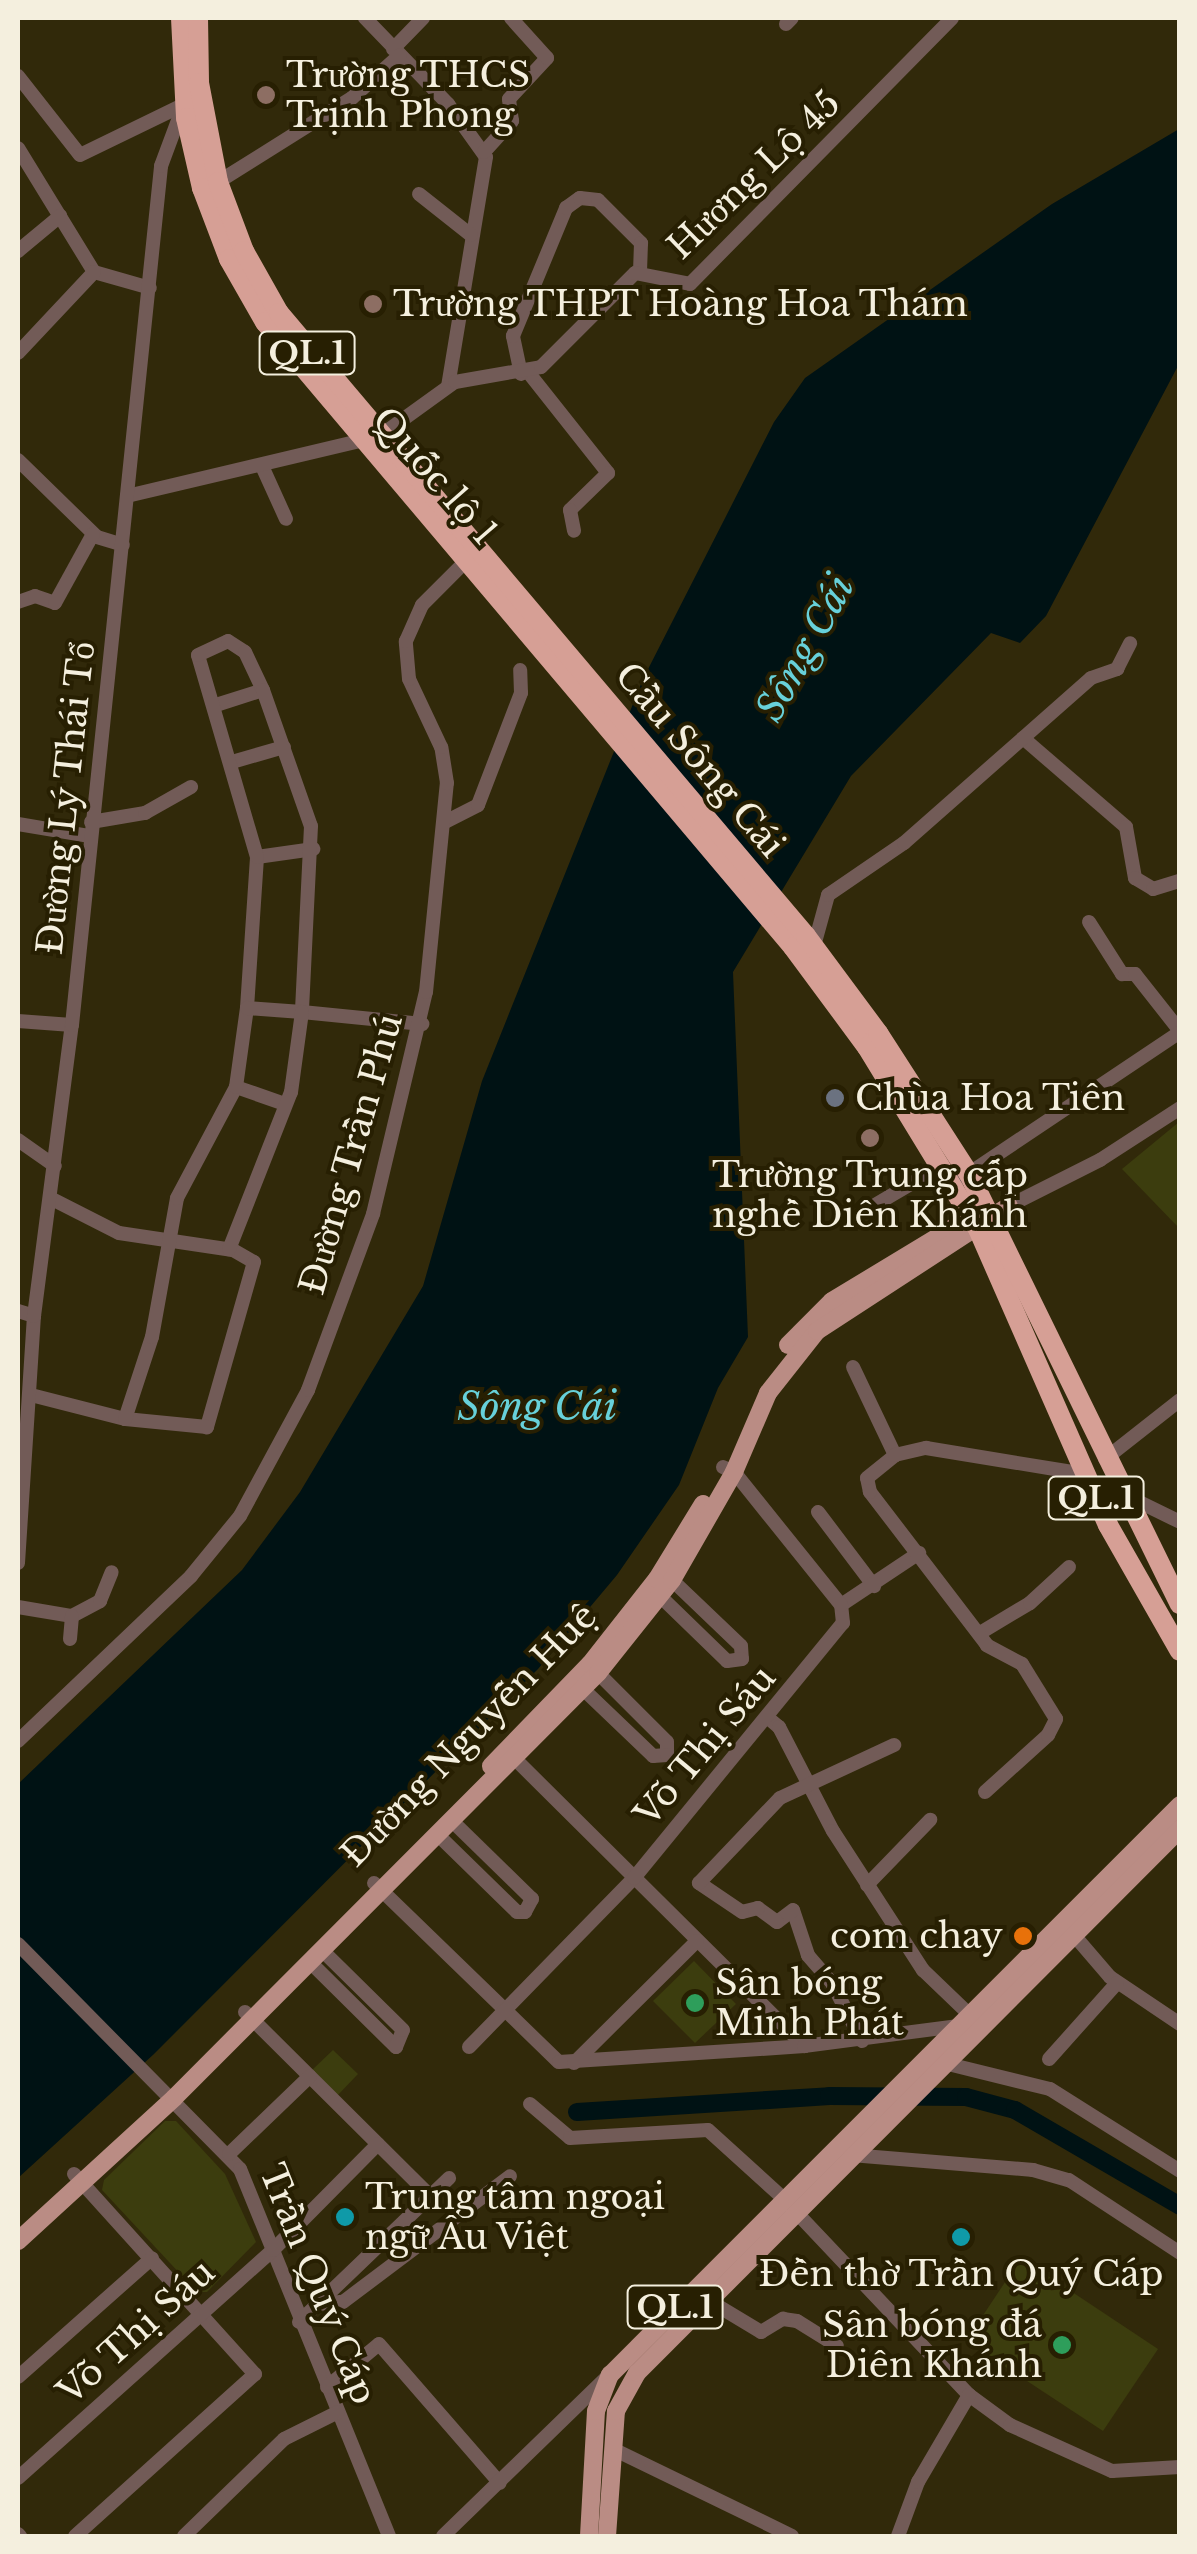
<!DOCTYPE html>
<meta charset="utf-8">
<style>
body{margin:0}
#map{position:relative;width:1197px;height:2554px;overflow:hidden;background:#31290a;font-family:"Libre Baskerville",serif}
div>[style]{position:absolute}
[style*='--x']{left:calc(var(--x)*1px);top:calc(var(--y)*1px);width:calc(var(--w)*1px);rotate:calc(var(--a)*1deg)}
.green>*{inset:0;background:#3c3d0e}
.water>*{inset:0;background:#001214}
.river>*{height:18px;margin:-9px;padding:0 9px;transform-origin:9px;border-radius:9px;background:#001214}
.minor>*{height:14px;margin:-7px;padding:0 7px;transform-origin:7px;border-radius:7px;background:#725b57}
.major>*{height:18px;margin:-9px;padding:0 9px;transform-origin:9px;border-radius:9px;background:#ba8c84}
.highway>*{height:20px;margin:-10px;padding:0 10px;transform-origin:10px;border-radius:10px;background:#d69f95}
.dots>*{width:28px;height:28px;translate:-50% -50%;box-sizing:border-box;border:5px solid #271f02;border-radius:50%}
span{translate:-50% -50%;white-space:nowrap;text-align:center;line-height:1.15;-webkit-text-stroke:8px #271f02;paint-order:stroke}
.shield-label span{padding:2px 8px;background:#271f02;border:2px solid;border-radius:8px;-webkit-text-stroke-width:0}
.shield-label{font-size:32px;color:#f4efde;font-weight:700}
.poi-label{font-size:35px;color:#f4efde}
.left{translate:0 -50%;text-align:left}
.right{translate:-100% -50%;text-align:right}
.street-label{font-size:35px;color:#f4efde}
.water-label{font-size:38px;color:#67d1da;font-style:italic}
.frame{position:absolute;inset:0;border:20px solid #f4efde;pointer-events:none}
</style>
<div id="map">
<div class="green">
<div style="clip-path:polygon(1179px 1122px,1179px 1228px,1122px 1169px)"></div>
<div style="clip-path:polygon(694px 1961px,736px 2004px,695px 2043px,653px 2001px)"></div>
<div style="clip-path:polygon(333px 2050px,358px 2074px,336px 2097px,311px 2071px)"></div>
<div style="clip-path:polygon(165px 2121px,176px 2121px,225px 2174px,256px 2242px,207px 2292px,197px 2292px,102px 2190px,104px 2180px)"></div>
<div style="clip-path:polygon(1021px 2258px,1158px 2349px,1103px 2431px,966px 2341px)"></div>
</div>
<div class="water">
<div style="clip-path:polygon(1179px 129px,1179px 364px,1046px 616px,1020px 643px,991px 633px,851px 776px,733px 972px,748px 1337px,718px 1388px,679px 1485px,617px 1575px,538px 1669px,154px 2054px,18px 2178px,18px 1784px,242px 1570px,300px 1492px,423px 1286px,482px 1081px,643px 679px,774px 422px,805px 378px,1052px 204px)"></div>
</div>
<div class="river">
<div style="--x:577;--y:2112;--w:253;--a:-3.6"></div>
<div style="--x:829;--y:2096;--w:137;--a:0.4"></div>
<div style="--x:966;--y:2097;--w:51;--a:14.9"></div>
<div style="--x:1015;--y:2110;--w:191;--a:30.2"></div>
</div>
<div class="minor">
<div style="--x:365;--y:18;--w:120;--a:46"></div>
<div style="--x:448;--y:104;--w:65;--a:54.4"></div>
<div style="--x:486;--y:157;--w:232;--a:99.4"></div>
<div style="--x:786;--y:24;--w:8;--a:-45"></div>
<div style="--x:393;--y:49;--w:43;--a:-45.9"></div>
<div style="--x:18;--y:76;--w:100;--a:51.9"></div>
<div style="--x:80;--y:155;--w:117;--a:-25.9"></div>
<div style="--x:18;--y:148;--w:145;--a:58.5"></div>
<div style="--x:94;--y:272;--w:58;--a:15.9"></div>
<div style="--x:484;--y:152;--w:42;--a:-47.9"></div>
<div style="--x:512;--y:121;--w:22;--a:-98"></div>
<div style="--x:509;--y:99;--w:56;--a:-47.2"></div>
<div style="--x:547;--y:58;--w:54;--a:-132"></div>
<div style="--x:218;--y:182;--w:158;--a:-32.1"></div>
<div style="--x:352;--y:98;--w:64;--a:-41.9"></div>
<div style="--x:419;--y:194;--w:66;--a:38.3"></div>
<div style="--x:18;--y:251;--w:55;--a:-39.8"></div>
<div style="--x:18;--y:353;--w:111;--a:-46.8"></div>
<div style="--x:528;--y:372;--w:129;--a:51.6"></div>
<div style="--x:608;--y:473;--w:53;--a:135.8"></div>
<div style="--x:570;--y:510;--w:21;--a:79"></div>
<div style="--x:521;--y:374;--w:39;--a:-102"></div>
<div style="--x:513;--y:336;--w:139;--a:-67.5"></div>
<div style="--x:566;--y:208;--w:17;--a:-36"></div>
<div style="--x:580;--y:198;--w:18;--a:6"></div>
<div style="--x:598;--y:200;--w:61;--a:45"></div>
<div style="--x:641;--y:243;--w:29;--a:92"></div>
<div style="--x:18;--y:460;--w:110;--a:44.3"></div>
<div style="--x:97;--y:537;--w:27;--a:17"></div>
<div style="--x:262;--y:466;--w:58;--a:65.6"></div>
<div style="--x:127;--y:496;--w:260;--a:-13.3"></div>
<div style="--x:380;--y:436;--w:92;--a:-35.8"></div>
<div style="--x:455;--y:382;--w:87;--a:-9.9"></div>
<div style="--x:541;--y:367;--w:133;--a:-45"></div>
<div style="--x:635;--y:273;--w:56;--a:11.3"></div>
<div style="--x:690;--y:284;--w:373;--a:-45.4"></div>
<div style="--x:18;--y:602;--w:18;--a:-19"></div>
<div style="--x:35;--y:596;--w:21;--a:19"></div>
<div style="--x:55;--y:603;--w:79;--a:-61.2"></div>
<div style="--x:216;--y:705;--w:49;--a:-17.7"></div>
<div style="--x:1023;--y:738;--w:136;--a:40.8"></div>
<div style="--x:1126;--y:827;--w:52;--a:80"></div>
<div style="--x:1135;--y:878;--w:21;--a:31"></div>
<div style="--x:1153;--y:889;--w:28;--a:-17"></div>
<div style="--x:232;--y:762;--w:54;--a:-16.1"></div>
<div style="--x:91;--y:822;--w:55;--a:-9.5"></div>
<div style="--x:145;--y:813;--w:53;--a:-29.5"></div>
<div style="--x:445;--y:822;--w:37;--a:-27"></div>
<div style="--x:478;--y:805;--w:120;--a:-69"></div>
<div style="--x:521;--y:693;--w:23;--a:-92"></div>
<div style="--x:18;--y:824;--w:73;--a:9.5"></div>
<div style="--x:257;--y:857;--w:57;--a:-8.1"></div>
<div style="--x:1089;--y:922;--w:62;--a:57.6"></div>
<div style="--x:1122;--y:974;--w:13;--a:0"></div>
<div style="--x:1135;--y:974;--w:73;--a:51.7"></div>
<div style="--x:814;--y:946;--w:53;--a:-74.6"></div>
<div style="--x:828;--y:895;--w:92;--a:-34.4"></div>
<div style="--x:904;--y:843;--w:249;--a:-41.4"></div>
<div style="--x:1091;--y:678;--w:28;--a:-19"></div>
<div style="--x:1117;--y:669;--w:29;--a:-63"></div>
<div style="--x:247;--y:1008;--w:151;--a:-86.2"></div>
<div style="--x:257;--y:857;--w:210;--a:-106.3"></div>
<div style="--x:198;--y:655;--w:33;--a:-25"></div>
<div style="--x:228;--y:641;--w:20;--a:33"></div>
<div style="--x:245;--y:652;--w:42;--a:64.7"></div>
<div style="--x:263;--y:690;--w:144;--a:70.6"></div>
<div style="--x:311;--y:826;--w:186;--a:92.8"></div>
<div style="--x:302;--y:1012;--w:121;--a:5.7"></div>
<div style="--x:18;--y:1021;--w:54;--a:4.2"></div>
<div style="--x:236;--y:1087;--w:52;--a:19.1"></div>
<div style="--x:18;--y:1140;--w:45;--a:35.1"></div>
<div style="--x:962;--y:1178;--w:262;--a:-33.8"></div>
<div style="--x:52;--y:1199;--w:75;--a:26.9"></div>
<div style="--x:119;--y:1233;--w:115;--a:8.5"></div>
<div style="--x:233;--y:1250;--w:24;--a:30"></div>
<div style="--x:254;--y:1262;--w:172;--a:105.9"></div>
<div style="--x:207;--y:1427;--w:82;--a:-174.4"></div>
<div style="--x:875;--y:1205;--w:79;--a:-30.5"></div>
<div style="--x:1009;--y:1206;--w:102;--a:-26.8"></div>
<div style="--x:1100;--y:1160;--w:95;--a:-33"></div>
<div style="--x:18;--y:1311;--w:17;--a:17"></div>
<div style="--x:853;--y:1367;--w:98;--a:64.5"></div>
<div style="--x:31;--y:1395;--w:97;--a:14.3"></div>
<div style="--x:125;--y:1419;--w:86;--a:-71.8"></div>
<div style="--x:152;--y:1337;--w:141;--a:-79.8"></div>
<div style="--x:177;--y:1198;--w:126;--a:-62"></div>
<div style="--x:236;--y:1087;--w:80;--a:-82.1"></div>
<div style="--x:247;--y:1008;--w:55;--a:4.2"></div>
<div style="--x:302;--y:1012;--w:81;--a:97.8"></div>
<div style="--x:291;--y:1092;--w:169;--a:111.5"></div>
<div style="--x:1105;--y:1459;--w:95;--a:-38.2"></div>
<div style="--x:1125;--y:1495;--w:61;--a:26.1"></div>
<div style="--x:818;--y:1512;--w:93;--a:52.9"></div>
<div style="--x:18;--y:1563;--w:248;--a:-86.3"></div>
<div style="--x:34;--y:1316;--w:293;--a:-82.6"></div>
<div style="--x:72;--y:1025;--w:864;--a:-84.08"></div>
<div style="--x:161;--y:166;--w:66;--a:-69.6"></div>
<div style="--x:657;--y:1579;--w:15;--a:4"></div>
<div style="--x:672;--y:1580;--w:95;--a:43.7"></div>
<div style="--x:741;--y:1646;--w:13;--a:86"></div>
<div style="--x:742;--y:1659;--w:15;--a:172"></div>
<div style="--x:727;--y:1661;--w:93;--a:-135.9"></div>
<div style="--x:660;--y:1596;--w:17;--a:-100"></div>
<div style="--x:841;--y:1605;--w:94;--a:-33.7"></div>
<div style="--x:18;--y:1607;--w:55;--a:9.5"></div>
<div style="--x:72;--y:1616;--w:32;--a:-28"></div>
<div style="--x:100;--y:1601;--w:31;--a:-68"></div>
<div style="--x:980;--y:1633;--w:58;--a:-31"></div>
<div style="--x:1030;--y:1603;--w:53;--a:-42.7"></div>
<div style="--x:70;--y:1639;--w:23;--a:-85"></div>
<div style="--x:583;--y:1689;--w:97;--a:43.7"></div>
<div style="--x:653;--y:1756;--w:14;--a:-4"></div>
<div style="--x:667;--y:1755;--w:13;--a:-90"></div>
<div style="--x:667;--y:1742;--w:98;--a:-135"></div>
<div style="--x:767;--y:1717;--w:16;--a:40"></div>
<div style="--x:779;--y:1727;--w:117;--a:62.6"></div>
<div style="--x:833;--y:1831;--w:166;--a:57.1"></div>
<div style="--x:923;--y:1970;--w:65;--a:43.8"></div>
<div style="--x:18;--y:1741;--w:239;--a:-43.6"></div>
<div style="--x:191;--y:1576;--w:77;--a:-50.8"></div>
<div style="--x:240;--y:1516;--w:143;--a:-61.6"></div>
<div style="--x:308;--y:1390;--w:188;--a:-69.7"></div>
<div style="--x:373;--y:1214;--w:228;--a:-76.6"></div>
<div style="--x:426;--y:992;--w:210;--a:-84.3"></div>
<div style="--x:447;--y:783;--w:36;--a:-99"></div>
<div style="--x:441;--y:747;--w:75;--a:-115.2"></div>
<div style="--x:409;--y:679;--w:38;--a:-95"></div>
<div style="--x:406;--y:641;--w:39;--a:-66"></div>
<div style="--x:422;--y:605;--w:62;--a:-45"></div>
<div style="--x:507;--y:1751;--w:419;--a:44.8"></div>
<div style="--x:985;--y:1792;--w:85;--a:-42.1"></div>
<div style="--x:1048;--y:1735;--w:18;--a:-63"></div>
<div style="--x:1056;--y:1719;--w:65;--a:-121.7"></div>
<div style="--x:1022;--y:1664;--w:40;--a:-152"></div>
<div style="--x:987;--y:1645;--w:193;--a:-127.4"></div>
<div style="--x:870;--y:1492;--w:14;--a:-102"></div>
<div style="--x:867;--y:1478;--w:36;--a:-39"></div>
<div style="--x:895;--y:1455;--w:32;--a:-13"></div>
<div style="--x:926;--y:1448;--w:161;--a:9.3"></div>
<div style="--x:438;--y:1835;--w:110;--a:44.3"></div>
<div style="--x:517;--y:1912;--w:8;--a:0"></div>
<div style="--x:525;--y:1912;--w:15;--a:-62"></div>
<div style="--x:532;--y:1899;--w:112;--a:-135.7"></div>
<div style="--x:374;--y:1883;--w:257;--a:44.1"></div>
<div style="--x:559;--y:2062;--w:246;--a:-3.7"></div>
<div style="--x:804;--y:2046;--w:156;--a:-7.4"></div>
<div style="--x:867;--y:1885;--w:91;--a:-45.9"></div>
<div style="--x:1073;--y:1934;--w:57;--a:49.3"></div>
<div style="--x:1110;--y:1977;--w:84;--a:33.9"></div>
<div style="--x:18;--y:1944;--w:316;--a:45.4"></div>
<div style="--x:240;--y:2169;--w:396;--a:67.9"></div>
<div style="--x:310;--y:1962;--w:121;--a:44.7"></div>
<div style="--x:396;--y:2047;--w:18;--a:-68"></div>
<div style="--x:403;--y:2030;--w:114;--a:-135.4"></div>
<div style="--x:245;--y:2012;--w:261;--a:44.8"></div>
<div style="--x:862;--y:2041;--w:65;--a:-117.3"></div>
<div style="--x:832;--y:1983;--w:37;--a:-131"></div>
<div style="--x:808;--y:1955;--w:47;--a:-108.4"></div>
<div style="--x:793;--y:1910;--w:20;--a:143"></div>
<div style="--x:777;--y:1922;--w:24;--a:-144"></div>
<div style="--x:758;--y:1908;--w:16;--a:166"></div>
<div style="--x:742;--y:1912;--w:52;--a:-146"></div>
<div style="--x:699;--y:1883;--w:117;--a:-46.4"></div>
<div style="--x:780;--y:1798;--w:126;--a:-24.9"></div>
<div style="--x:469;--y:2047;--w:236;--a:-45.7"></div>
<div style="--x:634;--y:1878;--w:330;--a:-50.7"></div>
<div style="--x:843;--y:1623;--w:18;--a:-96"></div>
<div style="--x:841;--y:1605;--w:171;--a:-128.8"></div>
<div style="--x:734;--y:1472;--w:12;--a:-156"></div>
<div style="--x:1049;--y:2059;--w:102;--a:-48.2"></div>
<div style="--x:574;--y:2063;--w:173;--a:-44.8"></div>
<div style="--x:944;--y:2063;--w:109;--a:13.8"></div>
<div style="--x:1050;--y:2089;--w:154;--a:32.2"></div>
<div style="--x:530;--y:2104;--w:52;--a:40.4"></div>
<div style="--x:570;--y:2138;--w:138;--a:-3.3"></div>
<div style="--x:708;--y:2130;--w:101;--a:42.2"></div>
<div style="--x:229;--y:2154;--w:112;--a:-43.9"></div>
<div style="--x:851;--y:2155;--w:183;--a:4.7"></div>
<div style="--x:1033;--y:2170;--w:37;--a:16"></div>
<div style="--x:1069;--y:2180;--w:133;--a:33.3"></div>
<div style="--x:74;--y:2174;--w:270;--a:47.9"></div>
<div style="--x:255;--y:2374;--w:242;--a:138"></div>
<div style="--x:795;--y:2211;--w:253;--a:46.6"></div>
<div style="--x:969;--y:2395;--w:51;--a:36.2"></div>
<div style="--x:1010;--y:2425;--w:112;--a:24.3"></div>
<div style="--x:1112;--y:2471;--w:68;--a:-3.4"></div>
<div style="--x:708;--y:2300;--w:62;--a:31.1"></div>
<div style="--x:761;--y:2332;--w:26;--a:-31"></div>
<div style="--x:783;--y:2319;--w:14;--a:8"></div>
<div style="--x:797;--y:2321;--w:47;--a:32"></div>
<div style="--x:318;--y:2304;--w:25;--a:-5"></div>
<div style="--x:343;--y:2302;--w:209;--a:-37"></div>
<div style="--x:299;--y:2322;--w:208;--a:-43.8"></div>
<div style="--x:18;--y:2377;--w:179;--a:-41.6"></div>
<div style="--x:327;--y:2387;--w:67;--a:-39.6"></div>
<div style="--x:379;--y:2344;--w:184;--a:49"></div>
<div style="--x:613;--y:2449;--w:199;--a:25.9"></div>
<div style="--x:18;--y:2478;--w:342;--a:-41.8"></div>
<div style="--x:273;--y:2250;--w:149;--a:-45.3"></div>
<div style="--x:18;--y:2534;--w:3;--a:45"></div>
<div style="--x:184;--y:2536;--w:139;--a:-44.1"></div>
<div style="--x:284;--y:2439;--w:60;--a:-26.6"></div>
<div style="--x:443;--y:2536;--w:228;--a:-44.1"></div>
<div style="--x:898;--y:2536;--w:58;--a:-69.7"></div>
<div style="--x:918;--y:2482;--w:101;--a:-59.6"></div>
</div>
<div class="major">
<div style="--x:788;--y:1345;--w:62;--a:-45"></div>
<div style="--x:832;--y:1301;--w:172;--a:-31.2"></div>
<div style="--x:491;--y:1766;--w:142;--a:-45.9"></div>
<div style="--x:590;--y:1664;--w:108;--a:-51.8"></div>
<div style="--x:657;--y:1579;--w:88;--a:-58.5"></div>
<div style="--x:18;--y:2241;--w:212;--a:-42.5"></div>
<div style="--x:174;--y:2098;--w:600;--a:-45.07"></div>
<div style="--x:598;--y:1673;--w:119;--a:-51.5"></div>
<div style="--x:672;--y:1580;--w:125;--a:-60.1"></div>
<div style="--x:734;--y:1472;--w:86;--a:-66.7"></div>
<div style="--x:768;--y:1393;--w:79;--a:-51.7"></div>
<div style="--x:817;--y:1331;--w:229;--a:-33.1"></div>
<div style="--x:589;--y:2536;--w:125;--a:-86.8"></div>
<div style="--x:596;--y:2411;--w:39;--a:-69"></div>
<div style="--x:610;--y:2375;--w:806;--a:-45"></div>
<div style="--x:607;--y:2536;--w:125;--a:-85.9"></div>
<div style="--x:616;--y:2411;--w:43;--a:-61.1"></div>
<div style="--x:637;--y:2373;--w:769;--a:-45.05"></div>
</div>
<div class="highway">
<div style="--x:181;--y:18;--w:100;--a:87.1"></div>
<div style="--x:186;--y:118;--w:72;--a:77.1"></div>
<div style="--x:202;--y:188;--w:76;--a:69.2"></div>
<div style="--x:229;--y:259;--w:73;--a:60.3"></div>
<div style="--x:265;--y:322;--w:818;--a:49.81"></div>
<div style="--x:793;--y:947;--w:124;--a:53.5"></div>
<div style="--x:867;--y:1047;--w:213;--a:58.6"></div>
<div style="--x:978;--y:1229;--w:323;--a:66.3"></div>
<div style="--x:1108;--y:1525;--w:145;--a:60.3"></div>
<div style="--x:198;--y:18;--w:65;--a:89.1"></div>
<div style="--x:199;--y:83;--w:101;--a:79.1"></div>
<div style="--x:218;--y:182;--w:74;--a:69.4"></div>
<div style="--x:244;--y:251;--w:71;--a:60.6"></div>
<div style="--x:279;--y:313;--w:816;--a:49.77"></div>
<div style="--x:806;--y:936;--w:121;--a:53.4"></div>
<div style="--x:878;--y:1033;--w:168;--a:57.2"></div>
<div style="--x:969;--y:1174;--w:479;--a:63.9"></div>
</div>
<div class="dots">
<div style="left:266px;top:95px;background:#8d6e63"></div>
<div style="left:373px;top:304px;background:#8d6e63"></div>
<div style="left:835px;top:1098px;background:#6b7280"></div>
<div style="left:870px;top:1138px;background:#8d6e63"></div>
<div style="left:1023px;top:1936px;background:#e8710a"></div>
<div style="left:695px;top:2003px;background:#2e9e5b"></div>
<div style="left:345px;top:2217px;background:#0f9aa8"></div>
<div style="left:961px;top:2237px;background:#0f9aa8"></div>
<div style="left:1062px;top:2345px;background:#2e9e5b"></div>
</div>
<div class="shield-label">
<span style="left:307px;top:353px">QL.1</span>
<span style="left:1096px;top:1498px">QL.1</span>
<span style="left:675px;top:2307px">QL.1</span>
</div>
<div class="poi-label">
<span class="left" style="left:286px;top:95px">Trường THCS<br>Trịnh Phong</span>
<span class="left" style="left:393px;top:304px">Trường THPT Hoàng Hoa Thám</span>
<span class="left" style="left:855px;top:1098px">Chùa Hoa Tiên</span>
<span style="left:870px;top:1195px">Trường Trung cấp<br>nghề Diên Khánh</span>
<span class="right" style="left:1003px;top:1936px">com chay</span>
<span class="left" style="left:715px;top:2003px">Sân bóng<br>Minh Phát</span>
<span class="left" style="left:365px;top:2217px">Trung tâm ngoại<br>ngữ Âu Việt</span>
<span style="left:961px;top:2274px">Đền thờ Trần Quý Cáp</span>
<span class="right" style="left:1042px;top:2345px">Sân bóng đá<br>Diên Khánh</span>
</div>
<div class="street-label">
<span style="left:754px;top:175px;rotate:-44deg">Hương Lộ 45</span>
<span style="left:435px;top:476px;rotate:49deg">Quốc lộ 1</span>
<span style="left:700px;top:760px;rotate:50deg">Cầu Sông Cái</span>
<span style="left:66px;top:798px;rotate:-84deg">Đường Lý Thái Tổ</span>
<span style="left:351px;top:1154px;rotate:-74deg">Đường Trần Phú</span>
<span style="left:469px;top:1735px;rotate:-46deg">Đường Nguyễn Huệ</span>
<span style="left:705px;top:1746px;rotate:-50deg">Võ Thị Sáu</span>
<span style="left:318px;top:2284px;rotate:68deg">Trần Quý Cáp</span>
<span style="left:136px;top:2332px;rotate:-42deg">Võ Thị Sáu</span>
</div>
<div class="water-label">
<span style="left:805px;top:648px;rotate:-61deg">Sông Cái</span>
<span style="left:537px;top:1407px">Sông Cái</span>
</div>
<div class="frame"></div>
</div>
